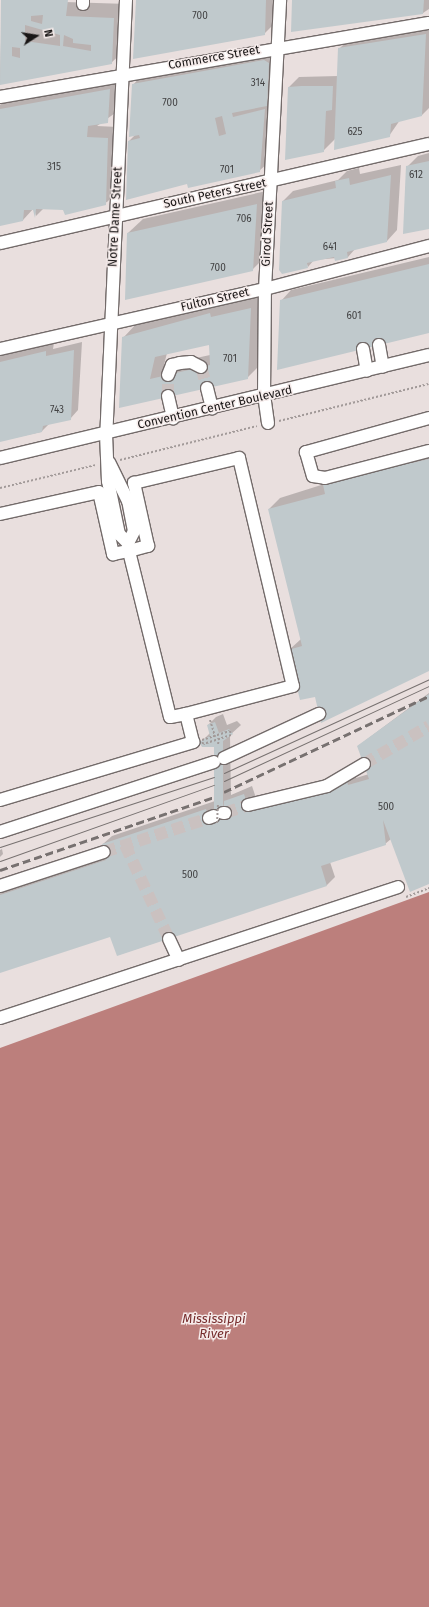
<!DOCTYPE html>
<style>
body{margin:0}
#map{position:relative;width:429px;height:1607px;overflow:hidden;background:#e9dfde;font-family:"Fira Sans",sans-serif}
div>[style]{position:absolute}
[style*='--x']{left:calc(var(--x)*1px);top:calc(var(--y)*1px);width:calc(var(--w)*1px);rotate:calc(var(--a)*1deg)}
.water>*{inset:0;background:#bc7f7c}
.shadow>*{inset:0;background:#0003}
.building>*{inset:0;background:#c0c9cc}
.minor-tunnel>*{height:12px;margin-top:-6px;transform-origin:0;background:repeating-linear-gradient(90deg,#cac1c0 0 12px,transparent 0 18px)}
.path>*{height:2px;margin-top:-1px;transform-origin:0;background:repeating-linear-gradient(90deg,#a29a99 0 2px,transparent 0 4px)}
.roads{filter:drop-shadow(1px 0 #736b6a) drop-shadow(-1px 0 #736b6a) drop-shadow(0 1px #736b6a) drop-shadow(0 -1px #736b6a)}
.minor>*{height:12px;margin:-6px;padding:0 6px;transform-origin:6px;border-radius:6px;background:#fff}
.tram>*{height:1px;margin:-0.5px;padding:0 0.5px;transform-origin:0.5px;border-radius:0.5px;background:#777170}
.rail>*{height:3px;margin-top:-1.5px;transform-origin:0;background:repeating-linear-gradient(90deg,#777170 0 8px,transparent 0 12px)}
.path-bridge>*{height:2px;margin-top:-1px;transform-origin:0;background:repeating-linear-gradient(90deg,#a29a99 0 2px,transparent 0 4px)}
span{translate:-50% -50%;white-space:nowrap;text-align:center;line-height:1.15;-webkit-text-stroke:3px #f6eceb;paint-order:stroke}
.number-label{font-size:10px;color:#434344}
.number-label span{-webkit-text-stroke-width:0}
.street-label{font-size:12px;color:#191616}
.water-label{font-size:13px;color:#762b2b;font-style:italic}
.north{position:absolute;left:16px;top:16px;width:40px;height:40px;-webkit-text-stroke:3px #f6eceb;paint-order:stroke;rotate:78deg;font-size:11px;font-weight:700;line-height:16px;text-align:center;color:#191616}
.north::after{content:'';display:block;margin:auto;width:14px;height:18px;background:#191616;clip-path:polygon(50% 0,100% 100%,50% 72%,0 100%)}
</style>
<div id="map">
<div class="water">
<div style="clip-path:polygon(429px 892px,429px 1607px,0 1607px,0 1048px)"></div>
</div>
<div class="shadow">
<div style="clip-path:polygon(2px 0,128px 4px,126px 49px,111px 63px,0 84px)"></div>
<div style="clip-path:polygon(137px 0,280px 0,279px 19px,264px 34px)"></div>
<div style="clip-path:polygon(293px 0,429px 0,429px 9px,423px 13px)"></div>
<div style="clip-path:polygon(429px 25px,429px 108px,422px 115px,400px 120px,389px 136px,335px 139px,323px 151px,289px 87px,299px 77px,338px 76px,339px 49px,350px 38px)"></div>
<div style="clip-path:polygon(272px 52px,275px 96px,268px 103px,273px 102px,268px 163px,259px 171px,188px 183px,129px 141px,135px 135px,133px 85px,141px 76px)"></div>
<div style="clip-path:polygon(120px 79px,118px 111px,97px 126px,118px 127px,118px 191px,107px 202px,66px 214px,63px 209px,44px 208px,36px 216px,34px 208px,23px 220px,0 225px,0 105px,4px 101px)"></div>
<div style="clip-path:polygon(429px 153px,429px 227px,407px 167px,418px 156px)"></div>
<div style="clip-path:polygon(401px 165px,397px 230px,387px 241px,355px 249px,348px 257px,314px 260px,308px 267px,283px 201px,293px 191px,338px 180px,347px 171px,359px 168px,360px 174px)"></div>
<div style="clip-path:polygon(271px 190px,267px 255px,252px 270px,128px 233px,143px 219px)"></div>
<div style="clip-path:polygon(429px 257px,429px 332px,281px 301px,291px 290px)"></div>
<div style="clip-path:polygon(evenodd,265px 294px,262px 363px,247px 378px,120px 406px,123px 338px,137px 323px,265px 294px,210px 344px,210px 355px,164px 365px,167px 353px,210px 344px)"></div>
<div style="clip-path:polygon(82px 342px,78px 410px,70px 419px,50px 423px,41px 432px,0 441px,0 356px,54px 343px,53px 349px)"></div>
<div style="clip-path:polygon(429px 451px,429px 670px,315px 696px,289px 650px,301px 639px,269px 509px,280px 498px)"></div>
<div style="clip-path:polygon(429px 693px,429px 884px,391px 839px,385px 844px,330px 862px,335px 877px,327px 885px,118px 955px,111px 935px,0 972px,0 890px,106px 855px,103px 844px,112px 836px,215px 801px,215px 746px,201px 742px,210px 733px,208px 725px,216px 717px,223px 714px,227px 725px,237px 721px,241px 725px,230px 735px,231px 795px,252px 786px,258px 804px,355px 772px,356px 778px,369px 774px,358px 746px)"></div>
<div style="clip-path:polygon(2px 849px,3px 854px,0 857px,0 850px)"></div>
</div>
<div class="building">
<div style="clip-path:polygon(evenodd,1px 0,68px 0,66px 16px,114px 18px,112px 64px,0 85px,1px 0,43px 15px,42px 24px,31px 21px,31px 16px,43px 15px,1px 0,25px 25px,60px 35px,60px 46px,25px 41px,25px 25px,1px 0,64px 35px,73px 39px,73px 43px,91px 45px,91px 51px,63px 46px,64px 35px,1px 0,12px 47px,20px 48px,20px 58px,12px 56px,12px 47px)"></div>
<div style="clip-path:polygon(136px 0,266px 0,265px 35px,133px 59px)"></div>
<div style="clip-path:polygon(292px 0,424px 0,423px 14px,291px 32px)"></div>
<div style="clip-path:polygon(426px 34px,422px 116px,391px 124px,390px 137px,334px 150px,338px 48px)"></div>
<div style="clip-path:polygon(evenodd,264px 60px,269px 63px,267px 106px,232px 113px,233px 117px,265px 109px,260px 172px,188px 188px,187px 184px,126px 200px,128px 141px,140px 138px,139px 135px,129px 137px,132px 84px,264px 60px,222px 116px,226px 134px,219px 136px,215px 118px,222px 116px)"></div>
<div style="clip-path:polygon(301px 86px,333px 86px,332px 110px,326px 111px,324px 152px,285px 160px,288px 87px)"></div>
<div style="clip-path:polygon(110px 89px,108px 123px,88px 126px,87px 137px,108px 138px,106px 205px,65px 215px,63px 210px,36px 209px,35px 218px,33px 210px,24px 210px,23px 221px,0 226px,0 109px)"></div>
<div style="clip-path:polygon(429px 161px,429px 229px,403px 234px,406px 166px)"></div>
<div style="clip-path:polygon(391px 175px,387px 242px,347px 252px,348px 258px,335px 261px,334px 257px,307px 263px,308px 268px,282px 274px,279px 270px,282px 201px,336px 188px,335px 181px,349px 178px,350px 185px)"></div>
<div style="clip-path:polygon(257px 204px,253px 271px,125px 300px,127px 233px)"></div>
<div style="clip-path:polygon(429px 264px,429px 333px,277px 370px,280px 300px)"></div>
<div style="clip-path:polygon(evenodd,251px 308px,248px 379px,119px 408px,122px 337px,210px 313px,211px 317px,251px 308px,209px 345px,210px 365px,150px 379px,155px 357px,209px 345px)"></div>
<div style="clip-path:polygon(74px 350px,71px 420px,43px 426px,42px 432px,0 442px,0 362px,46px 351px,46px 356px)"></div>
<div style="clip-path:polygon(411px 457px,412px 463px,429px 459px,429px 671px,321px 723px,315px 697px,300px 700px,288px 650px,302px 646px,268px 509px,325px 494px,322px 480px)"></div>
<div style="clip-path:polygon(429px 694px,429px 884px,410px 892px,383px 820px,386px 845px,321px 866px,327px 886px,117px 956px,110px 937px,0 973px,0 895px,106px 860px,102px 844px,206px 809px,211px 825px,214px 824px,214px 747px,202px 747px,199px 742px,210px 736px,207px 725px,215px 722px,219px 733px,229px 729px,233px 734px,223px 741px,223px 821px,224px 801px,244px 794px,250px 812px,347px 780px,348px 785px,369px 779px,357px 746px)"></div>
</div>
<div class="minor-tunnel">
<div style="--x:201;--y:367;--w:22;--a:74"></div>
<div style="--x:168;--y:396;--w:21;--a:-90"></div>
<div style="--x:364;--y:764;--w:75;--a:-30.3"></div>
<div style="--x:225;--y:813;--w:24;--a:-19"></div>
<div style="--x:125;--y:845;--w:104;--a:64.9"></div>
<div style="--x:104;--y:852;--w:110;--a:-17.9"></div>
</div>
<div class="path">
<div style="--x:279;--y:421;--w:154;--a:-13.9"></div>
<div style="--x:120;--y:460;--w:141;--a:-13.9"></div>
<div style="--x:0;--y:488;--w:99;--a:-13.5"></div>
<div style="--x:210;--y:720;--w:17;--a:73"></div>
<div style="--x:230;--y:731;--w:4;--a:76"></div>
<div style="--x:231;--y:735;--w:29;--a:162"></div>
<div style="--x:203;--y:744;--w:4;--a:-104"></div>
<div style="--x:202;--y:740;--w:29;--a:-18"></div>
<div style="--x:218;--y:744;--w:5;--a:-79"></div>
<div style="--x:406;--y:897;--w:25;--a:-21"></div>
</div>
<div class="roads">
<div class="minor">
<div style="--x:126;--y:0;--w:434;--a:92.6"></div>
<div style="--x:106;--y:434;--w:47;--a:87.6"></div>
<div style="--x:108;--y:481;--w:54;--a:78.3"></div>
<div style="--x:119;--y:534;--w:13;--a:45"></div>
<div style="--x:83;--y:4;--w:4;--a:-90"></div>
<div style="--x:0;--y:97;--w:435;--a:-9.8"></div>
<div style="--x:0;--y:243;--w:440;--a:-13"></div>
<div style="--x:379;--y:345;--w:22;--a:80"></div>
<div style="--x:0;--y:349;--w:272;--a:-12.8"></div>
<div style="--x:265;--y:289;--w:170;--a:-14.7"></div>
<div style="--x:363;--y:349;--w:22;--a:80"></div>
<div style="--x:168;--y:375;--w:11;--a:-68"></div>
<div style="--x:172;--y:365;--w:8;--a:-14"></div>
<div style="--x:180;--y:363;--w:11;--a:-5"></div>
<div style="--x:191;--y:362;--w:11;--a:27"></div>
<div style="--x:207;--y:388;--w:21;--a:76"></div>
<div style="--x:168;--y:396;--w:23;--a:77"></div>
<div style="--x:429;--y:418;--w:128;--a:164.5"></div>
<div style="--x:306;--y:452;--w:25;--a:74"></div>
<div style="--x:313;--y:476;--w:12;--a:9"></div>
<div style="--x:325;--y:478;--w:107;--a:-14.6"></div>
<div style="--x:268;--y:423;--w:27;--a:-98"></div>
<div style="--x:264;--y:396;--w:107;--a:-89.5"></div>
<div style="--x:265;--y:289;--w:289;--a:-87"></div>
<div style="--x:0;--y:458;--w:441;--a:-13.5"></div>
<div style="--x:0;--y:514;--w:101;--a:-12.5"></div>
<div style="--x:99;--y:492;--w:64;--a:77.3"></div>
<div style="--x:113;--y:554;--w:16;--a:-11"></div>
<div style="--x:129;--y:551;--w:20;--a:-15"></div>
<div style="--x:148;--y:546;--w:65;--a:-102.5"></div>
<div style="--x:134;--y:483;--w:108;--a:-13.4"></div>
<div style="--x:239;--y:458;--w:234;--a:76.7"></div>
<div style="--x:293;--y:686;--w:111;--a:165.3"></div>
<div style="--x:224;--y:758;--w:105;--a:-24.9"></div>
<div style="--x:0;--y:800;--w:202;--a:-16.7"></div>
<div style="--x:193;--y:742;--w:29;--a:-104"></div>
<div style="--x:186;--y:714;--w:16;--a:169"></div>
<div style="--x:170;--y:717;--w:171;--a:-103.9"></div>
<div style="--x:129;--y:551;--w:8;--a:-97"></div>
<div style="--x:128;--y:543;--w:13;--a:-63"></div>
<div style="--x:134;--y:531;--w:31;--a:-101"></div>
<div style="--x:128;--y:501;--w:43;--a:-116"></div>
<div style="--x:248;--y:805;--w:81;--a:-13.5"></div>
<div style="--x:327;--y:786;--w:43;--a:-30.7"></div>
<div style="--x:223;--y:813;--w:2;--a:0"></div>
<div style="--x:209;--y:818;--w:5;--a:-22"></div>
<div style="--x:0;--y:832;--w:225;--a:-18.1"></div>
<div style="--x:0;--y:886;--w:109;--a:-18.1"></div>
<div style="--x:169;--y:939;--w:23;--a:65"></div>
<div style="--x:0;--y:1018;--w:419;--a:-18.2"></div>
</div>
</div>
<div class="tram">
<div style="--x:224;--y:773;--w:226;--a:-24.6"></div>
<div style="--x:224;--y:781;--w:226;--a:-24.9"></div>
<div style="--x:0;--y:847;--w:225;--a:-18.1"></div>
<div style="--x:0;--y:861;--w:227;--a:-19.6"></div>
</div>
<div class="rail">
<div style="--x:224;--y:792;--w:226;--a:-25.1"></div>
<div style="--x:0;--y:870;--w:226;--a:-18.8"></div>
</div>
<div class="path-bridge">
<div style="--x:217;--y:823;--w:18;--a:-87"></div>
</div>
<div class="number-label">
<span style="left:200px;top:17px">700</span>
<span style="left:258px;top:84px">314</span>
<span style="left:170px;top:104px">700</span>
<span style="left:355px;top:133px">625</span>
<span style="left:54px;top:168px">315</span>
<span style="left:227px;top:171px">701</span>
<span style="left:416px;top:176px">612</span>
<span style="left:244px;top:220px">706</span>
<span style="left:330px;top:248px">641</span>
<span style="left:218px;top:269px">700</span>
<span style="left:354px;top:317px">601</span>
<span style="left:230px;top:360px">701</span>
<span style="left:57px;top:411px">743</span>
<span style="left:386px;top:808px">500</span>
<span style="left:190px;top:876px">500</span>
</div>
<div class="street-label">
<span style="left:214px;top:58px;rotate:-10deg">Commerce Street</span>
<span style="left:215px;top:194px;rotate:-12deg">South Peters Street</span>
<span style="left:116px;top:217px;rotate:-87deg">Notre Dame Street</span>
<span style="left:268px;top:234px;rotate:-87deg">Girod Street</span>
<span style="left:215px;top:300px;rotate:-13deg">Fulton Street</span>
<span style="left:215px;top:408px;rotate:-13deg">Convention Center Boulevard</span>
</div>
<div class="water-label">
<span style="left:214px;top:1327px">Mississippi<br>River</span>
</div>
<div class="north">N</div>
</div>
